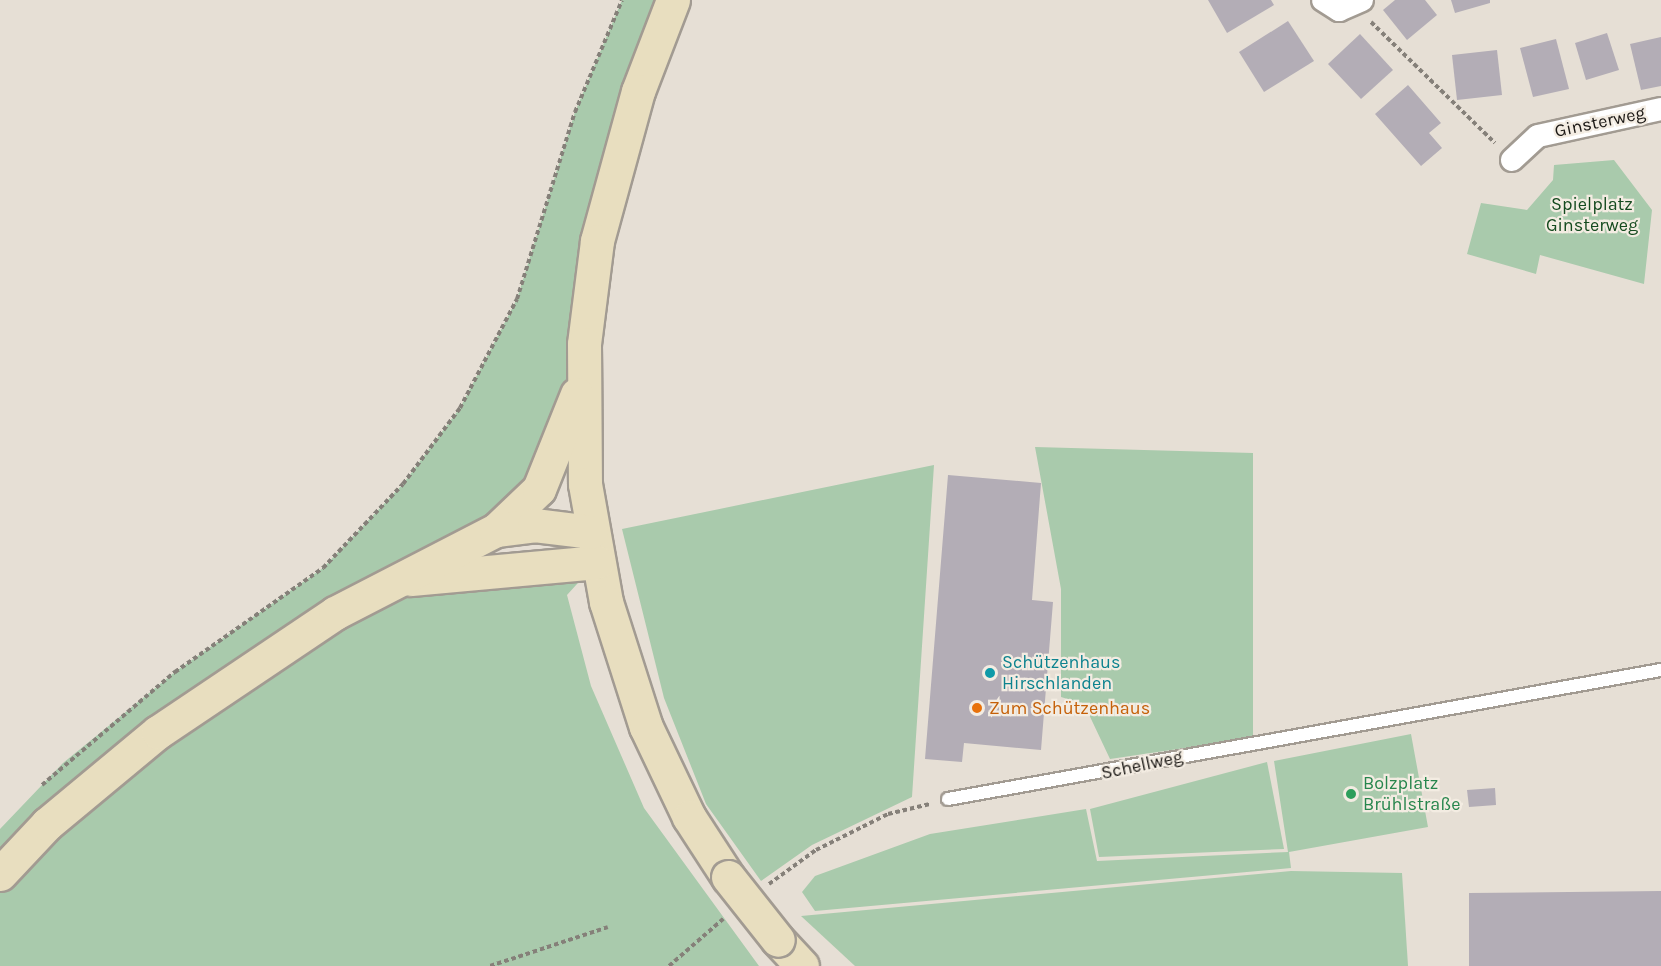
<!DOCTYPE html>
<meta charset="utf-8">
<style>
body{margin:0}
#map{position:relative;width:1661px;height:966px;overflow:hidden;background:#e6dfd5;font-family:Karla,sans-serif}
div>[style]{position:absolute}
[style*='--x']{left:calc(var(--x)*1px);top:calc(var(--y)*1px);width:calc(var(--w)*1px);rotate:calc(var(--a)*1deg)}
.green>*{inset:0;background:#a9caac}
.building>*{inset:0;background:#b3adb6}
.path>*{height:4px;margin-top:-2px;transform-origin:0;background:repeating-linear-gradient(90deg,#858079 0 4.5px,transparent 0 7.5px)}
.roads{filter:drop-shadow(2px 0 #a29b92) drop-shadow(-2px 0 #a29b92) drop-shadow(0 2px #a29b92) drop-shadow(0 -2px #a29b92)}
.lane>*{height:12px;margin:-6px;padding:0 6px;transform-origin:6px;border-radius:6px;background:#fff}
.street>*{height:22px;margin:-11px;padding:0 11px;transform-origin:11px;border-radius:11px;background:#fff}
.secondary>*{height:33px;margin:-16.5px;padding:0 16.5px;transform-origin:16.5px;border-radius:16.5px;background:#e8debf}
.bridges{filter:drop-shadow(2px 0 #a29b92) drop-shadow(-2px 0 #a29b92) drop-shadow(0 2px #a29b92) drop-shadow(0 -2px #a29b92)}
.secondary-bridge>*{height:33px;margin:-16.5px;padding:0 16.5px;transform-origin:16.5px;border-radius:16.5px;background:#e8debf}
.dots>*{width:16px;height:16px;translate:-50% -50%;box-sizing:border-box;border:3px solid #f3ece2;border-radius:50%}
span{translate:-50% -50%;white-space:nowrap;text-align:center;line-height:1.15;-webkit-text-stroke:4.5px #f3ece2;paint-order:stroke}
.street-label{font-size:18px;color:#1a1714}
.park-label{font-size:18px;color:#144a1e}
.culture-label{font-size:18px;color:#0d838f}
.left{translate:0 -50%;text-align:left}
.food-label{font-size:18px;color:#c56008}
.leisure-label{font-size:18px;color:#27864d}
</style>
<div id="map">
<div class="green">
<div style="clip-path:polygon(622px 0,673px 0,584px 344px,539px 489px,443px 554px,597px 562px,567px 595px,591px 686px,644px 808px,759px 966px,0 966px,0 829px,63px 763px,175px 672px,323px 568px,403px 484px,460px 408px,517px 299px,575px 112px)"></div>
<div style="clip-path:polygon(1614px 160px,1652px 210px,1644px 284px,1540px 255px,1536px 274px,1467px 254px,1481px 203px,1527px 210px,1553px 180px,1554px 165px)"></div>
<div style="clip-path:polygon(1035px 447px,1253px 453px,1253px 738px,1110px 759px,1084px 704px,1061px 697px,1061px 589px)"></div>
<div style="clip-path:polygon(934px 465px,912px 797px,812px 845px,761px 881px,706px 804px,664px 698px,622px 529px)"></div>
<div style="clip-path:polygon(1411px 734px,1428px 827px,1289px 852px,1291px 868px,815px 911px,802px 892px,815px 876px,930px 834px,1086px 809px,1097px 861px,1288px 852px,1274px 761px)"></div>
<div style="clip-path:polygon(1267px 762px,1284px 849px,1099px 857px,1090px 809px)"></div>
<div style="clip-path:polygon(1291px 871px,1402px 873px,1408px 966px,855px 966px,801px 916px)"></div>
</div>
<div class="building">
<div style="clip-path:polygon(1208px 0,1271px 0,1274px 5px,1227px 33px)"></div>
<div style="clip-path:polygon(1395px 0,1425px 0,1437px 15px,1407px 40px,1383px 10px)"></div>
<div style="clip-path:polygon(1451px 0,1490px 0,1490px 3px,1455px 13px)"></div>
<div style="clip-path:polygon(1288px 21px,1314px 61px,1264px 92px,1239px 52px)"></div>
<div style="clip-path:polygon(1607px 33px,1619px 70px,1586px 80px,1575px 43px)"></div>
<div style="clip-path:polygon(1360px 34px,1393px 70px,1361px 99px,1328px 64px)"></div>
<div style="clip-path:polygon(1661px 37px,1661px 86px,1641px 90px,1630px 44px)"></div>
<div style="clip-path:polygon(1556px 39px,1569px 89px,1533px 97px,1520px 48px)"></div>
<div style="clip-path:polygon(1497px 50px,1502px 95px,1457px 100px,1452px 55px)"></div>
<div style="clip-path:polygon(1408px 85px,1441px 123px,1429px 133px,1442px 148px,1421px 166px,1375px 114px)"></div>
<div style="clip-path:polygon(948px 475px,1041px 483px,1032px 600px,1053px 602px,1041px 750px,964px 743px,962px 762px,925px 759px)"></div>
<div style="clip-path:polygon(1495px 788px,1496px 805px,1469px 807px,1467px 790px)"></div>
<div style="clip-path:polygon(1661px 891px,1661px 966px,1469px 966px,1469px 893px)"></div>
</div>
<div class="path">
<div style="--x:1371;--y:22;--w:173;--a:44.3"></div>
<div style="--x:42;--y:785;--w:175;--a:-40.4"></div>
<div style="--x:175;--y:672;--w:181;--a:-35.1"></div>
<div style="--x:323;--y:568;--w:116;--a:-46.4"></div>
<div style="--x:403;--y:484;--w:95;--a:-53.1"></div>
<div style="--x:460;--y:408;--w:123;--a:-62.4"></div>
<div style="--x:517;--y:299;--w:196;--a:-72.8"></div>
<div style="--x:575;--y:112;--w:121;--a:-67.2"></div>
<div style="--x:769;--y:884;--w:58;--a:-35.9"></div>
<div style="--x:816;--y:850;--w:80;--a:-26.6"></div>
<div style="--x:888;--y:814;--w:43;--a:-13.4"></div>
<div style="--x:490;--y:966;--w:124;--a:-18.3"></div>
<div style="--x:669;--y:966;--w:72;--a:-41"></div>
</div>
<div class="roads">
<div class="lane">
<div style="--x:948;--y:799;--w:725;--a:-10.26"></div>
</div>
<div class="street">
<div style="--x:1323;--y:0;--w:19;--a:32"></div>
<div style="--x:1339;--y:10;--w:25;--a:-23"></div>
<div style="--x:1512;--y:160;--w:35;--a:-43"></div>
<div style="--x:1538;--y:136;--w:126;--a:-12.4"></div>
</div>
<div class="secondary">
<div style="--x:673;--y:0;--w:97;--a:111"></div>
<div style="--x:638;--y:91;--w:156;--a:105.3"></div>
<div style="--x:597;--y:241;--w:104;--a:97.2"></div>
<div style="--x:584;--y:344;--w:140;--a:89.6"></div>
<div style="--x:585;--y:484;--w:120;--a:79.9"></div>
<div style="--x:606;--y:602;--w:131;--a:72.3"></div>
<div style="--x:646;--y:727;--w:100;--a:64.5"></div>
<div style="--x:689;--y:817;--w:72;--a:57"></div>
<div style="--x:496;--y:530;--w:59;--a:-43.6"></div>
<div style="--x:539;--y:489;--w:102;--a:-68.2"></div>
<div style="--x:411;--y:579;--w:187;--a:-5.2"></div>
<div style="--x:0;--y:874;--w:69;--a:-46.8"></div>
<div style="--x:47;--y:824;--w:144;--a:-39.7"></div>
<div style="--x:158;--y:732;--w:213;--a:-33.9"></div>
<div style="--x:335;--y:613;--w:181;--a:-27.3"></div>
<div style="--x:496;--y:530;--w:38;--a:-7"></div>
<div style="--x:534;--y:525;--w:57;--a:7"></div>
<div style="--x:778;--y:940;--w:35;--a:47"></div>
</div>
</div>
<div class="bridges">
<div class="secondary-bridge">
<div style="--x:728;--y:877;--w:80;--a:51.6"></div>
</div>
</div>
<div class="dots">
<div style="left:990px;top:673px;background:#0f9aa8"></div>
<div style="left:977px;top:708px;background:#e8710a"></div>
<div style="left:1351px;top:794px;background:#2e9e5b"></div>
</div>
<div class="street-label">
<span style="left:1600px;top:122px;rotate:-12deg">Ginsterweg</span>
<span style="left:1142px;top:765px;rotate:-12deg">Schellweg</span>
</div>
<div class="park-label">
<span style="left:1592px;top:215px">Spielplatz<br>Ginsterweg</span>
</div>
<div class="culture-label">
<span class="left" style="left:1002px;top:673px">Schützenhaus<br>Hirschlanden</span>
</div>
<div class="food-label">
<span class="left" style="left:989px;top:708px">Zum Schützenhaus</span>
</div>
<div class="leisure-label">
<span class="left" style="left:1363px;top:794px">Bolzplatz<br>Brühlstraße</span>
</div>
</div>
